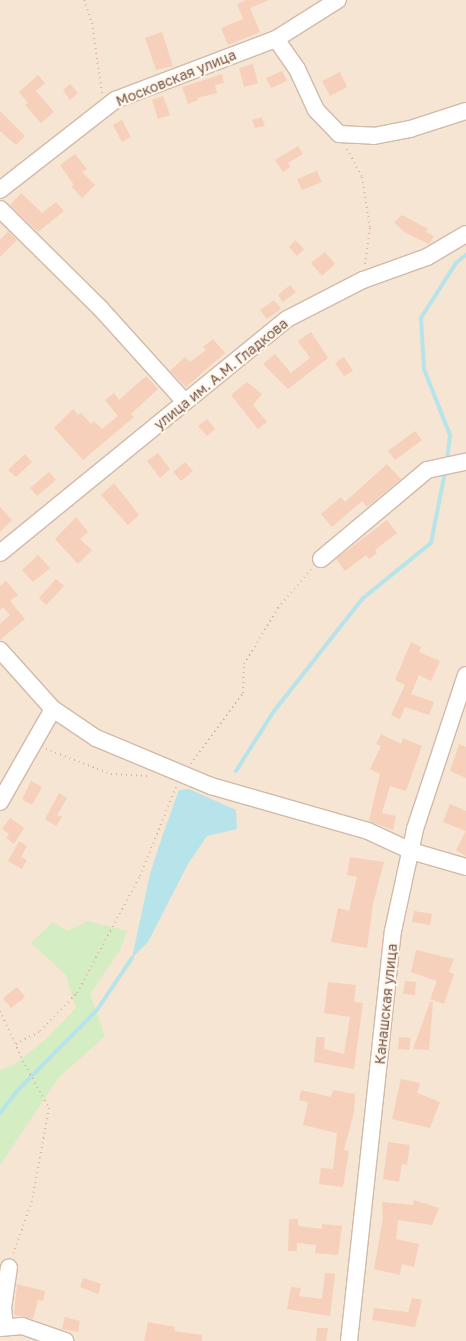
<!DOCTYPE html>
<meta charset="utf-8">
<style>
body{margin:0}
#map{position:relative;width:466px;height:1341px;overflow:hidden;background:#fef4e5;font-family:"Golos Text",sans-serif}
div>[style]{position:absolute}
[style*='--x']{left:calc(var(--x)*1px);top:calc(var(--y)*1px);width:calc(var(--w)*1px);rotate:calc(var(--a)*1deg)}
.residential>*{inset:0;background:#f6e5d2}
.green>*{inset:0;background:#d4edc2}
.water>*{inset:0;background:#b7e4ea}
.stream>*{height:4px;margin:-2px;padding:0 2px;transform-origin:2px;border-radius:2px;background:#b7e4ea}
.building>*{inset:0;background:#f6d0ba}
.path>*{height:2px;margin-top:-1px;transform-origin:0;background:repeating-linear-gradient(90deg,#dbb39d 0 1px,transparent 0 5px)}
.roads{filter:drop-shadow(1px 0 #d1baa9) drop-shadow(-1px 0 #d1baa9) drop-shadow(0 1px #d1baa9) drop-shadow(0 -1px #d1baa9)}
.minor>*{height:16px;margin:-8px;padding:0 8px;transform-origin:8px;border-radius:8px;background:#fff}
span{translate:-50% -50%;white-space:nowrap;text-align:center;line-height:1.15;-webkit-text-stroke:4px #fff7ed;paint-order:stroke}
.street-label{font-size:14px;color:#7a5847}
</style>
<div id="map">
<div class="residential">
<div style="clip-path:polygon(0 0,466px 0,466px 1341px,0 1341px)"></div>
</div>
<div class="green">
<div style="clip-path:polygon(88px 921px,127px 931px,120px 950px,90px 994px,105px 1036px,59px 1077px,0 1165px,0 1070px,12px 1066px,45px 1040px,76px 1008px,66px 975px,31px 943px,53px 922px,67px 931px)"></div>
</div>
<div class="water">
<div style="clip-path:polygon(189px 789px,236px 810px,237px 829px,207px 836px,188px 864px,148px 942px,132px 958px,150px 874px,162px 837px,179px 790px)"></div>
</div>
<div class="stream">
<div style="--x:447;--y:460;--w:25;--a:-83"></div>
<div style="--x:450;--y:435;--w:71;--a:-111.5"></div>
<div style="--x:424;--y:369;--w:51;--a:-93.4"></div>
<div style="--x:421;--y:318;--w:65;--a:-57.5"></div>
<div style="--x:456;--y:263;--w:13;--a:-39"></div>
<div style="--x:236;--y:771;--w:71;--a:-57.7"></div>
<div style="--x:274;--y:711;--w:142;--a:-51.8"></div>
<div style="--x:362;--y:599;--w:89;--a:-39.1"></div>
<div style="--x:431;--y:543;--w:72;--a:-78.8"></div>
<div style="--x:0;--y:1113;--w:28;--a:-52"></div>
<div style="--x:17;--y:1091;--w:114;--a:-45.4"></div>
<div style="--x:97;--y:1010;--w:63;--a:-56.1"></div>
</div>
<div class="building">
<div style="clip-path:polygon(246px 0,269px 0,250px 8px,260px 32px,228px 45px,221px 28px,243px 19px,237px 4px)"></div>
<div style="clip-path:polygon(162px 32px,173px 66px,156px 70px,145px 38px)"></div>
<div style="clip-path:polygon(253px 64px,258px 83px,244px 87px,239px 68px)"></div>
<div style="clip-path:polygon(282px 71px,287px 81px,271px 88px,266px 78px)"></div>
<div style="clip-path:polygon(340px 72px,347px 87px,330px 96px,322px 81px)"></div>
<div style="clip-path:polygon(222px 74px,224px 83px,215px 85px,217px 93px,197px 98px,198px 100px,188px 104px,182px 87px)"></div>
<div style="clip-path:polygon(38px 75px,45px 83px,36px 91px,54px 112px,41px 123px,25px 105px,28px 103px,19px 92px)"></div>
<div style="clip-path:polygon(70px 84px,78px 93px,70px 100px,63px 90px)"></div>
<div style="clip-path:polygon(163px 96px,170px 115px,158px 119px,152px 100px)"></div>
<div style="clip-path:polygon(0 111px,25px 136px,16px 145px,0 131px)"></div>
<div style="clip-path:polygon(262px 117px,265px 126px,255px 128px,252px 120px)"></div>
<div style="clip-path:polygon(122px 120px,131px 137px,122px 142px,113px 125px)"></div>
<div style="clip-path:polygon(298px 146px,303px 154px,288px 163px,290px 167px,283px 172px,275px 160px)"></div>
<div style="clip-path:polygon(75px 154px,87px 169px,82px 172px,95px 185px,82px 198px,71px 186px,74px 185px,60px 165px)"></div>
<div style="clip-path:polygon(317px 171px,322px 182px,302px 190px,297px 179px)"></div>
<div style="clip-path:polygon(21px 193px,42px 213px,56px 202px,64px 211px,38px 232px,10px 205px)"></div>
<div style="clip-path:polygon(402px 215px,428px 229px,426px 232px,434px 236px,429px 244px,404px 232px,394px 222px)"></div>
<div style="clip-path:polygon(8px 231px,17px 240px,0 257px,0 240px)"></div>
<div style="clip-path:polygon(295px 240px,304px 249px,297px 256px,289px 247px)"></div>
<div style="clip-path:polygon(325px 252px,335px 264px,322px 276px,311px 263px)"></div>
<div style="clip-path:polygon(290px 285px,296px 292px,283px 302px,278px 295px)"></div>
<div style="clip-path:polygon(274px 300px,281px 309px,267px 319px,260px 310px)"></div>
<div style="clip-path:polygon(311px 332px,328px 358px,288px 389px,263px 364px,275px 354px,291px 373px,310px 358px,298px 341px)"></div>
<div style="clip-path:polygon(213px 339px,225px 353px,186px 387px,170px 371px,185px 357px,190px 362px,206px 350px,203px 347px)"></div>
<div style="clip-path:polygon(344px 357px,353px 371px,344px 376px,335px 363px)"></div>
<div style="clip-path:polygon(146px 376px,158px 389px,131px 414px,134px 417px,83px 460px,54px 428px,73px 409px,78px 415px,81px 413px,91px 424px,94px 421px,102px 429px,118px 416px,105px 400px,114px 393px,119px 400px)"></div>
<div style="clip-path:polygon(247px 382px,262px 394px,253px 405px,267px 422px,258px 429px,231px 395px)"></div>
<div style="clip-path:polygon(207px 419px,215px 429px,207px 436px,198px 426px)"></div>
<div style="clip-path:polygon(415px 431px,422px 440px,395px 460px,388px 451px)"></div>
<div style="clip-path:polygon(158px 453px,170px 469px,160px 478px,147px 461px)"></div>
<div style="clip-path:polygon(25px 454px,32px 462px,16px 477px,8px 470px)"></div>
<div style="clip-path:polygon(185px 462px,193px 471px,181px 481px,173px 472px)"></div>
<div style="clip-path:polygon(387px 464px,401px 479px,367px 507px,362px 501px,332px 527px,321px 514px,341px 497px,345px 502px)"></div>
<div style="clip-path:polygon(49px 472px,56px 480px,37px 496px,30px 488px)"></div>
<div style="clip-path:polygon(114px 483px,139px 515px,128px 525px,101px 495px)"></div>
<div style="clip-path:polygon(0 507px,12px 520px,0 532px)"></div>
<div style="clip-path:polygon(76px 517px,88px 532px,80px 539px,92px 550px,78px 564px,55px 539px)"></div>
<div style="clip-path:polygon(387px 520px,397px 533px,375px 550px,377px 553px,369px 559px,366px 555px,345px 571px,336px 559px)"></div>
<div style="clip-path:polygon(38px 555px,50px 568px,33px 582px,22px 570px)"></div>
<div style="clip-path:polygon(56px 579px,64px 586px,46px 605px,39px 598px)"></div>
<div style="clip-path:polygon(6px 581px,18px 595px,10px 601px,25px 619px,0 640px,0 624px,10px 615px,3px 607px,0 610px,0 586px)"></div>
<div style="clip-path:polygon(411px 642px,421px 647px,419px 652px,440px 661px,431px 681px,419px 675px,411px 694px,434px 702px,429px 715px,405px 707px,400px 719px,391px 715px,405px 685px,395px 680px)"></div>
<div style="clip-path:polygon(381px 734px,401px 744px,403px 738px,422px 746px,406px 791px,390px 786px,382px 813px,396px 816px,393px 830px,369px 821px,380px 774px,370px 769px,381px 746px,376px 744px)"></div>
<div style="clip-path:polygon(459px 744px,466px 747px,466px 778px,450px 771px)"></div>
<div style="clip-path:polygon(31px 781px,42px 787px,32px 805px,22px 799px)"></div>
<div style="clip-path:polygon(59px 793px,67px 798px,57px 815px,62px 817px,56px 826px,45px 819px)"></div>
<div style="clip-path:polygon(450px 804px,466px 811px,466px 856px,456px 850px,466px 831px,443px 822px)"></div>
<div style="clip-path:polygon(10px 818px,24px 828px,14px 844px,6px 838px,9px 834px,2px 829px)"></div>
<div style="clip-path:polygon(19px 841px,27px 846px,21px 857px,27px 860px,22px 869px,8px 861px)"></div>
<div style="clip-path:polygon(350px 857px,384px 862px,373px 904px,367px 948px,331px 942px,338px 908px,349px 911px,357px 877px,347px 875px)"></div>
<div style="clip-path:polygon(414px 911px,432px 914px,430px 925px,412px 922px)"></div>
<div style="clip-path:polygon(416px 950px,454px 959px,449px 972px,454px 974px,444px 1004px,430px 999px,437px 981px,411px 972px)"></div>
<div style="clip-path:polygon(405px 981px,416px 982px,415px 995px,403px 994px)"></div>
<div style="clip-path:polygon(328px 982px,356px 985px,354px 1002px,363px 1003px,354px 1069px,314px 1062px,316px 1037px,325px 1037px,324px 1049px,344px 1054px,350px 1017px,324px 1013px)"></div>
<div style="clip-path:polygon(17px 987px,25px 997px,11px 1008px,3px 998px)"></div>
<div style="clip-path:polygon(430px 1002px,433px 1002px,429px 1050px,413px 1049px)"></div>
<div style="clip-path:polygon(399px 1037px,411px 1038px,409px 1050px,398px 1049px)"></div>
<div style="clip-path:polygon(401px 1079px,420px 1083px,417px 1093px,440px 1102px,430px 1128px,392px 1119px)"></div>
<div style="clip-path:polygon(301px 1090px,331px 1097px,333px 1090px,355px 1094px,354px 1112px,344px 1150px,349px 1151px,343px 1187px,319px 1184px,321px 1168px,333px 1169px,337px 1133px,303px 1125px,308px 1102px,299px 1100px)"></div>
<div style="clip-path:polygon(388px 1142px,410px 1145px,407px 1165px,402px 1164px,399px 1182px,383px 1179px)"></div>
<div style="clip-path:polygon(414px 1200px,439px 1208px,432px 1225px,398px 1220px,396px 1239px,419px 1244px,414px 1267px,402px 1264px,400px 1275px,374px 1269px,383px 1218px,382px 1202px,413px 1205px)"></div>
<div style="clip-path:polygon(289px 1219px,298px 1219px,298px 1226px,322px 1229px,322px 1224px,342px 1226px,338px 1255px,315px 1253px,316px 1245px,297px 1243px,297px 1251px,288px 1251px)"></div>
<div style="clip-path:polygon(325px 1273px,335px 1274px,330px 1316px,287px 1309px,291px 1287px,301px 1288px,299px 1296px,322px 1299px)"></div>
<div style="clip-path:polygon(83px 1278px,101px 1284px,98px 1294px,80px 1287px)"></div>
<div style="clip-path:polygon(17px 1284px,45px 1291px,43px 1301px,38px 1300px,33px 1319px,14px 1315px)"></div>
<div style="clip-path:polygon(412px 1298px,422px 1300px,415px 1327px,372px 1320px,374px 1308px,408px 1312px)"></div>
<div style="clip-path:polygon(65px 1317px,80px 1321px,78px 1332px,62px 1329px)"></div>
<div style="clip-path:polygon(148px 1322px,175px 1327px,174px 1331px,202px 1335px,202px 1341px,144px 1341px)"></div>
<div style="clip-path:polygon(317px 1328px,328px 1328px,326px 1341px,316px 1341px)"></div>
</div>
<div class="path">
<div style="--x:84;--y:0;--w:24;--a:71"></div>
<div style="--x:92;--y:23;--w:71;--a:81.9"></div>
<div style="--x:347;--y:149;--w:32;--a:62"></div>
<div style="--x:362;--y:177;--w:52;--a:81.1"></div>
<div style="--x:370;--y:228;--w:37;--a:98"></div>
<div style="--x:46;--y:749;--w:70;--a:21"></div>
<div style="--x:111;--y:774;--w:38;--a:3"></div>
<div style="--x:191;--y:764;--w:88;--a:-53.8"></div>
<div style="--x:243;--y:693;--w:29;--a:-88"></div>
<div style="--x:244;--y:664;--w:66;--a:-58.7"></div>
<div style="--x:278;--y:608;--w:52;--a:-49.6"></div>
<div style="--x:0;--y:1011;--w:60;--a:65.2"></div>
<div style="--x:25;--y:1065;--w:49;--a:60.8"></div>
<div style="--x:49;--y:1108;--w:95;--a:100.4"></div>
<div style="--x:32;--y:1201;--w:56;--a:109.7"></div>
<div style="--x:16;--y:1044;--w:27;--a:-28"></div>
<div style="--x:40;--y:1031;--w:53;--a:-45.8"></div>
<div style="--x:77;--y:993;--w:133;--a:-61.7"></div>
<div style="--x:140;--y:876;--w:96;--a:-68"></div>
</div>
<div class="roads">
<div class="minor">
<div style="--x:276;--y:39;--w:37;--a:55"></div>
<div style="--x:297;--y:69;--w:45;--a:65.1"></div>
<div style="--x:316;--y:110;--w:33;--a:46"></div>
<div style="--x:339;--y:134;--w:35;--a:3"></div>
<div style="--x:374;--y:136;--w:37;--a:-11"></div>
<div style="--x:410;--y:129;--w:59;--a:-17.8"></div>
<div style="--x:0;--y:190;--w:146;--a:-38"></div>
<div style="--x:115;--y:100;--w:172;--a:-20.8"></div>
<div style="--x:276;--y:39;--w:73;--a:-32.2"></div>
<div style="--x:0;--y:209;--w:142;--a:44.7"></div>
<div style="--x:101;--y:309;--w:125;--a:47.9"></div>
<div style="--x:0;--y:553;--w:370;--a:-39.2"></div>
<div style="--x:287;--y:319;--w:85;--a:-27.2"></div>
<div style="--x:363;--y:280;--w:68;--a:-19.8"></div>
<div style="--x:427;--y:257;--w:45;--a:-30.5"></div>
<div style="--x:321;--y:559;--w:138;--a:-40"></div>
<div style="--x:427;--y:470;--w:40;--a:-12"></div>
<div style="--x:0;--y:650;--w:79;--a:48.1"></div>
<div style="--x:53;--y:709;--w:52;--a:34"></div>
<div style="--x:96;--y:738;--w:125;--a:22.7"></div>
<div style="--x:211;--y:786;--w:163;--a:16"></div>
<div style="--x:368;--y:831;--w:47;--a:24.9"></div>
<div style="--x:411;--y:851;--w:57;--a:16.2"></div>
<div style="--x:0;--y:802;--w:107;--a:-60.3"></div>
<div style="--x:5;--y:1327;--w:19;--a:-96"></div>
<div style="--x:3;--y:1308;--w:41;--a:-81.7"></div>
<div style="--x:0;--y:1328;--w:22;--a:-5"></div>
<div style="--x:22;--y:1326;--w:46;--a:19.2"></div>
<div style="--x:349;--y:1341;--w:412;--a:-83.9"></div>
<div style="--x:393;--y:931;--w:104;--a:-77.8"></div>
<div style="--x:415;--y:829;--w:162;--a:-71.7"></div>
</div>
</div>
<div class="street-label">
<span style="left:176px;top:78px;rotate:-22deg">Московская улица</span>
<span style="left:221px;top:374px;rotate:-39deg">улица им. А.М. Гладкова</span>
<span style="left:386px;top:1004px;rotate:-84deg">Канашская улица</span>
</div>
</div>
